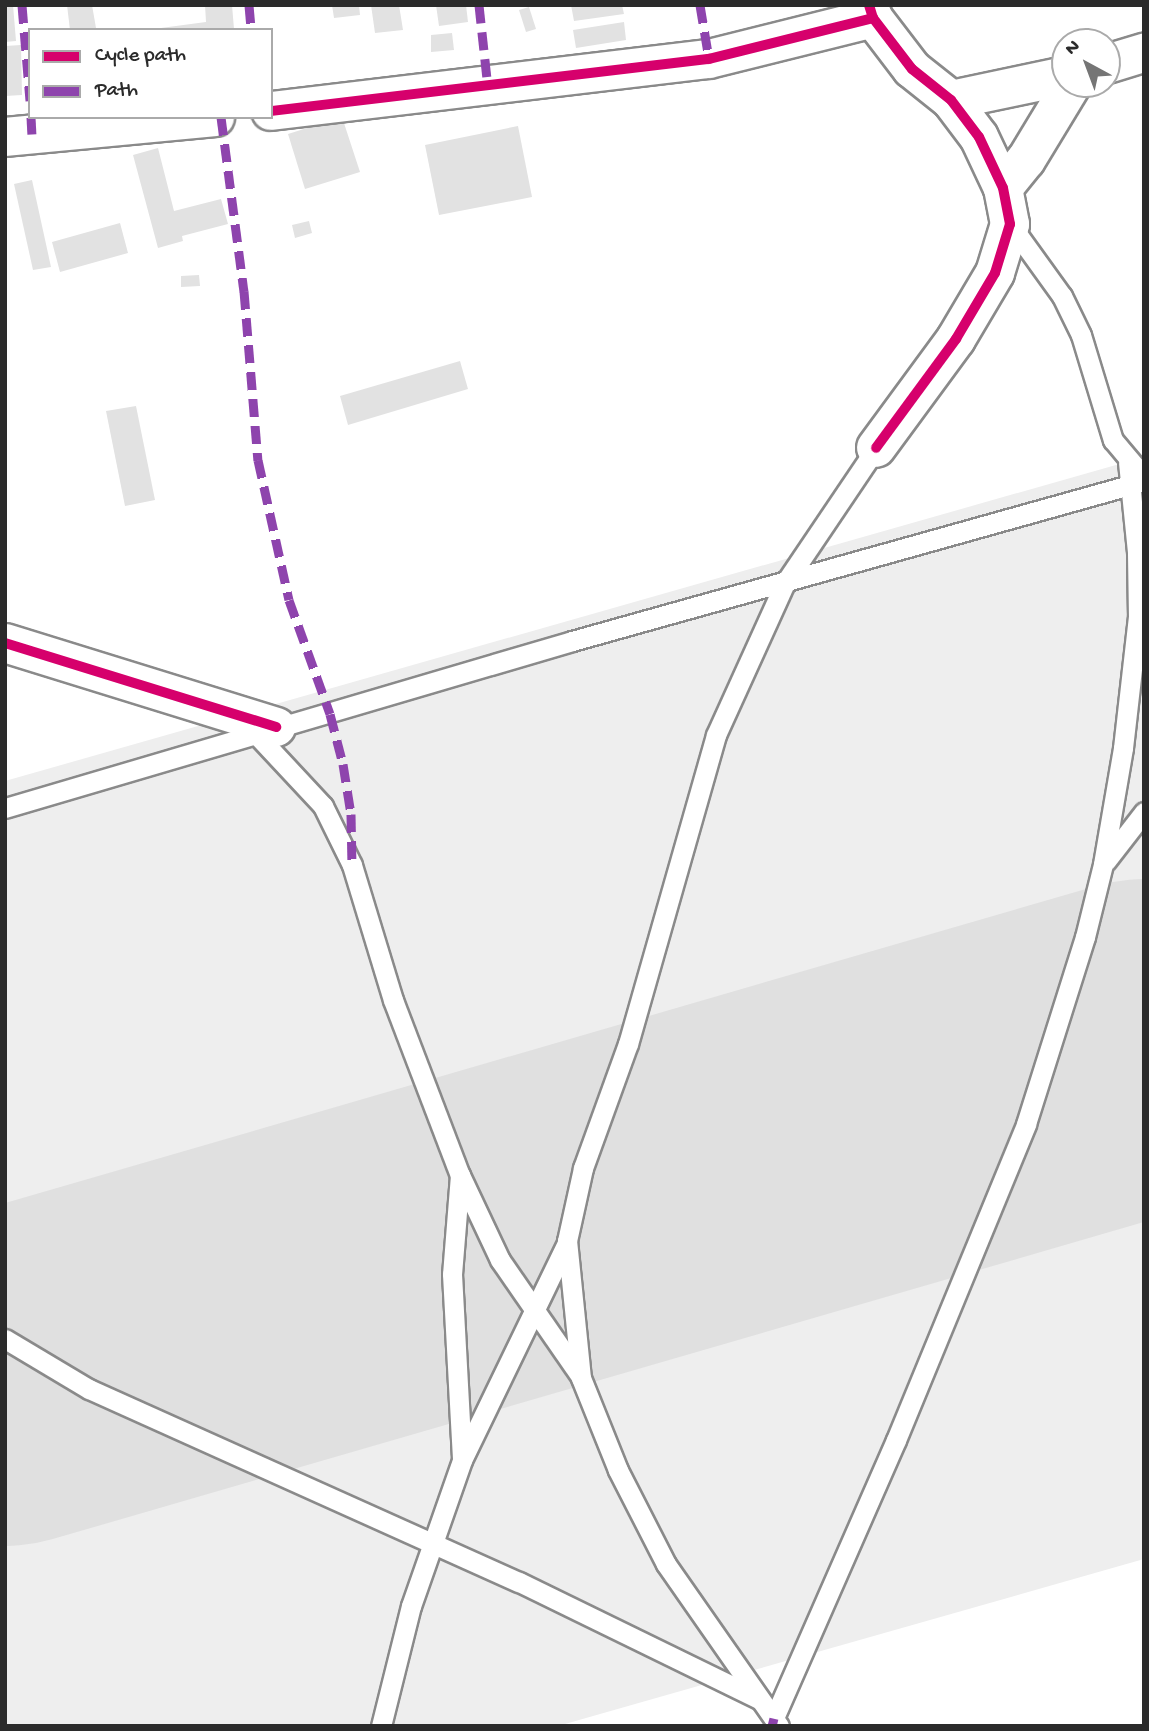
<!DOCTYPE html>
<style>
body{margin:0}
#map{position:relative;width:1149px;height:1731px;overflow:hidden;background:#fff;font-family:"Gochi Hand",sans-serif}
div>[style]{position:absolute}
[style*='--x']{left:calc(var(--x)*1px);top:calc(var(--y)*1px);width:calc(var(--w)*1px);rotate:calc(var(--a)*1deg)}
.built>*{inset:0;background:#eee}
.runway>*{height:336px;margin:-168px;padding:0 168px;transform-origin:168px;border-radius:168px;background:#e0e0e0}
.building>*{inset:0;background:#e2e2e2}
.roads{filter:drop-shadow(2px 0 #8a8a8a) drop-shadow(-2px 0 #8a8a8a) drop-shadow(0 2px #8a8a8a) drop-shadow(0 -2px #8a8a8a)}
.service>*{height:19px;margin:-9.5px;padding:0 9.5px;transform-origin:9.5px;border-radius:9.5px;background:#fff}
.minor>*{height:38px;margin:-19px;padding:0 19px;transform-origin:19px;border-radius:19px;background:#fff}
.quiet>*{height:9px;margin-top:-4.5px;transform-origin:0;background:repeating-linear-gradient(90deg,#8e44ad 0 18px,transparent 0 27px)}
.cycleway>*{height:10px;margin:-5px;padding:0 5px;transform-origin:5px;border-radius:5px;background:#d6006c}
span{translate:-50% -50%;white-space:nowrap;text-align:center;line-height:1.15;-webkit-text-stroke:5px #fff;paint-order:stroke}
.frame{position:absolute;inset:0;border:7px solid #2b2b2b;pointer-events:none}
.legend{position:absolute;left:28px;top:28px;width:245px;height:91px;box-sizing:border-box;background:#fff;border:2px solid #aaa;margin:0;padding:9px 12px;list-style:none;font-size:21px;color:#2b2b2b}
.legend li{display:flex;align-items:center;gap:14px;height:35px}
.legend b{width:35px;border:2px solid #aaa}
.north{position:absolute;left:1051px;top:28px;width:70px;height:70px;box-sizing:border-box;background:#fff;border:2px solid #aaa;border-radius:50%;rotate:319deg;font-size:19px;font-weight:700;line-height:28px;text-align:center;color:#2b2b2b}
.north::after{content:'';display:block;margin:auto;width:24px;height:32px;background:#757575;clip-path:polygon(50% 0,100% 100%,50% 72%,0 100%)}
</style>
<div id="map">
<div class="built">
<div style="clip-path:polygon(1144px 457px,1144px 1559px,558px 1726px,5px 1726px,5px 781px)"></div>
</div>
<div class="runway">
<div style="--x:5;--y:1378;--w:1186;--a:-16.2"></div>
</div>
<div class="building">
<div style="clip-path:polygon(5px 5px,13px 5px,16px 41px,5px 42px)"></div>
<div style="clip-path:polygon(67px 5px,92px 5px,96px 28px,70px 30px)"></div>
<div style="clip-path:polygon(205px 5px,232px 5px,234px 29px,146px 30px,206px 22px)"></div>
<div style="clip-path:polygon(332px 5px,359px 5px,360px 15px,334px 18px)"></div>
<div style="clip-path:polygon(371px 5px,399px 5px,403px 30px,375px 33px)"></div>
<div style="clip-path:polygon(436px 5px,466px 5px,468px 22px,439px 26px)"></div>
<div style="clip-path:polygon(571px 5px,622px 5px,624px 14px,574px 21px)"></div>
<div style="clip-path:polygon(529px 7px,536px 29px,526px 32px,519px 10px)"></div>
<div style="clip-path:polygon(624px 22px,626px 40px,576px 48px,573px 30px)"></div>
<div style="clip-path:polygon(452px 33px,454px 50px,431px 52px,431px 35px)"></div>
<div style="clip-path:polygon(21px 45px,22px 95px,5px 96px,5px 46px)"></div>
<div style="clip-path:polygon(342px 117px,360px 172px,305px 189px,288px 134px)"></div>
<div style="clip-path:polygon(518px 126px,532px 197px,439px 215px,425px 145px)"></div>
<div style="clip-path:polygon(158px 148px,174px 211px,221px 199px,228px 224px,182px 236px,183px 241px,158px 248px,133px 155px)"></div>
<div style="clip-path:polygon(32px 180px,51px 267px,33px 270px,14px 184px)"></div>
<div style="clip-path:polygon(309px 221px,312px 233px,295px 238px,292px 225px)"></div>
<div style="clip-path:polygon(120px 223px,128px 253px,60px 272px,52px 242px)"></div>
<div style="clip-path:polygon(199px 275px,200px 286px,181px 287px,181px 276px)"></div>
<div style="clip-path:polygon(460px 361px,468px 389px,348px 425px,340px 396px)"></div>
<div style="clip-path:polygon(136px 406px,155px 500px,125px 506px,106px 411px)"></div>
</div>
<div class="roads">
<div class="service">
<div style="--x:1010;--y:224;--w:89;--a:54.2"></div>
<div style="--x:1062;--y:296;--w:43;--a:64"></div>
<div style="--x:1081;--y:335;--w:110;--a:73.1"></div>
<div style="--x:1113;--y:440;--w:38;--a:50"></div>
<div style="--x:255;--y:733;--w:100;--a:47"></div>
<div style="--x:323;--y:806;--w:66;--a:63.8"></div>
<div style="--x:352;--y:865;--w:141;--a:73.1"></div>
<div style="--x:393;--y:1000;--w:187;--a:69.1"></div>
<div style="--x:460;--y:1175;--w:94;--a:64.8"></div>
<div style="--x:500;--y:1260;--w:139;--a:55.3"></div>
<div style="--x:5;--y:808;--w:591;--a:-16.41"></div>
<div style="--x:572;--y:641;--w:594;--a:-15.63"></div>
<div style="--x:1106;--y:861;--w:62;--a:-52.2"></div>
<div style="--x:460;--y:1175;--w:99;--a:94.6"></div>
<div style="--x:452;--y:1274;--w:185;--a:86.9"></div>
<div style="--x:5;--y:1339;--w:98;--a:30.8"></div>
<div style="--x:89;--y:1389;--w:471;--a:24.2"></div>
<div style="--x:519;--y:1582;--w:267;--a:26"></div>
<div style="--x:774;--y:1718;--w:304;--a:-66.3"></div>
<div style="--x:896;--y:1440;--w:342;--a:-67.6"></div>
<div style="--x:1026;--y:1124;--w:196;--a:-72.5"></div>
<div style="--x:1085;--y:937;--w:75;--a:-76.1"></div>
<div style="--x:1103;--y:864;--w:118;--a:-80.2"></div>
<div style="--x:1123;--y:748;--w:132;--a:-83.5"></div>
<div style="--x:1138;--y:617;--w:65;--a:-90.9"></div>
<div style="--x:1137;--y:552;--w:90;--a:-95.7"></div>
<div style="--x:381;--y:1726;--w:124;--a:-76"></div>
<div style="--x:411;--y:1606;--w:155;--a:-70.7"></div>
<div style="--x:462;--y:1460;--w:239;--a:-64.2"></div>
<div style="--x:779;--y:1726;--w:198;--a:-124.9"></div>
<div style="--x:666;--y:1564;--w:106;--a:-117.1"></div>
<div style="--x:618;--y:1470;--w:99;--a:-111.9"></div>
<div style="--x:581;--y:1378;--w:138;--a:-95.8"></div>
<div style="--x:567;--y:1241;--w:75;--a:-77.6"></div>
<div style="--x:583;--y:1168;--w:132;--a:-70.1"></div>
<div style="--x:628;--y:1044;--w:321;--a:-74.1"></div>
<div style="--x:716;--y:735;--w:167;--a:-65.6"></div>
<div style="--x:785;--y:583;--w:163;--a:-56"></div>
</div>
<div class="minor">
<div style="--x:869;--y:5;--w:14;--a:73"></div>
<div style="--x:873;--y:18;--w:64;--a:52.6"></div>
<div style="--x:912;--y:69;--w:50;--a:38.5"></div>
<div style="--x:951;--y:100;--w:46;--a:52.9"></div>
<div style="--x:979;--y:137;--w:56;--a:64.8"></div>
<div style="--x:1003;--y:188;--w:37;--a:79"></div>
<div style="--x:1010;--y:224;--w:51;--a:107"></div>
<div style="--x:995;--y:273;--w:77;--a:120.6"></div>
<div style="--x:956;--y:339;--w:135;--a:126.3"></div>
<div style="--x:1107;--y:64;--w:39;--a:-17"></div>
<div style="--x:951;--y:100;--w:116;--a:-11.9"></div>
<div style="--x:271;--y:111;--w:441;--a:-6.8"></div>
<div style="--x:709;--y:59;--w:169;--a:-14"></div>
<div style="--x:5;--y:137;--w:211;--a:-5.4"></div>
<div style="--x:1003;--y:188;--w:36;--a:-51"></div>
<div style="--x:1026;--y:160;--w:89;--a:-58.8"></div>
<div style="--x:5;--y:643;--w:284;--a:17.2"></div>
</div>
</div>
<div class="quiet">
<div style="--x:22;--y:5;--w:96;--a:85.2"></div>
<div style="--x:249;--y:5;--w:25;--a:85"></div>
<div style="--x:479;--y:5;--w:83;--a:83.8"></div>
<div style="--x:700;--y:5;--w:55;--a:80.5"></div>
<div style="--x:31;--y:117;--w:17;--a:87"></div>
<div style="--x:221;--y:117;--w:176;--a:82.5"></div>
<div style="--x:244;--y:291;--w:170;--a:85.3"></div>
<div style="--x:258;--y:460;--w:143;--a:77.5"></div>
<div style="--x:289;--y:600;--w:121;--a:70.2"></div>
<div style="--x:330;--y:714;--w:52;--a:75.4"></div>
<div style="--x:343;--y:764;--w:51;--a:80.9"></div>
<div style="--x:351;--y:814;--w:51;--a:88.9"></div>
<div style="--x:772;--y:1726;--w:8;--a:-76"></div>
</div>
<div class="cycleway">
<div style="--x:869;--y:5;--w:14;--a:73"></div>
<div style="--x:873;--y:18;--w:64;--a:52.6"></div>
<div style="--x:912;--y:69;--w:50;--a:38.5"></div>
<div style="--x:951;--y:100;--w:46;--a:52.9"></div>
<div style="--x:979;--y:137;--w:56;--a:64.8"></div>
<div style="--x:1003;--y:188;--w:37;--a:79"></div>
<div style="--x:1010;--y:224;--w:51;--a:107"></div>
<div style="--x:995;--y:273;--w:77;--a:120.6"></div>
<div style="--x:956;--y:339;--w:135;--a:126.3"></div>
<div style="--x:271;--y:111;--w:441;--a:-6.8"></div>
<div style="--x:709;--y:59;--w:169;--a:-14"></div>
<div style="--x:5;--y:643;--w:284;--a:17.2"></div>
</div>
<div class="frame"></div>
<ul class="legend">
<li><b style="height:9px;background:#d6006c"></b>Cycle path</li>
<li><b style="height:9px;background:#8e44ad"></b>Path</li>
</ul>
<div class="north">N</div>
</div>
